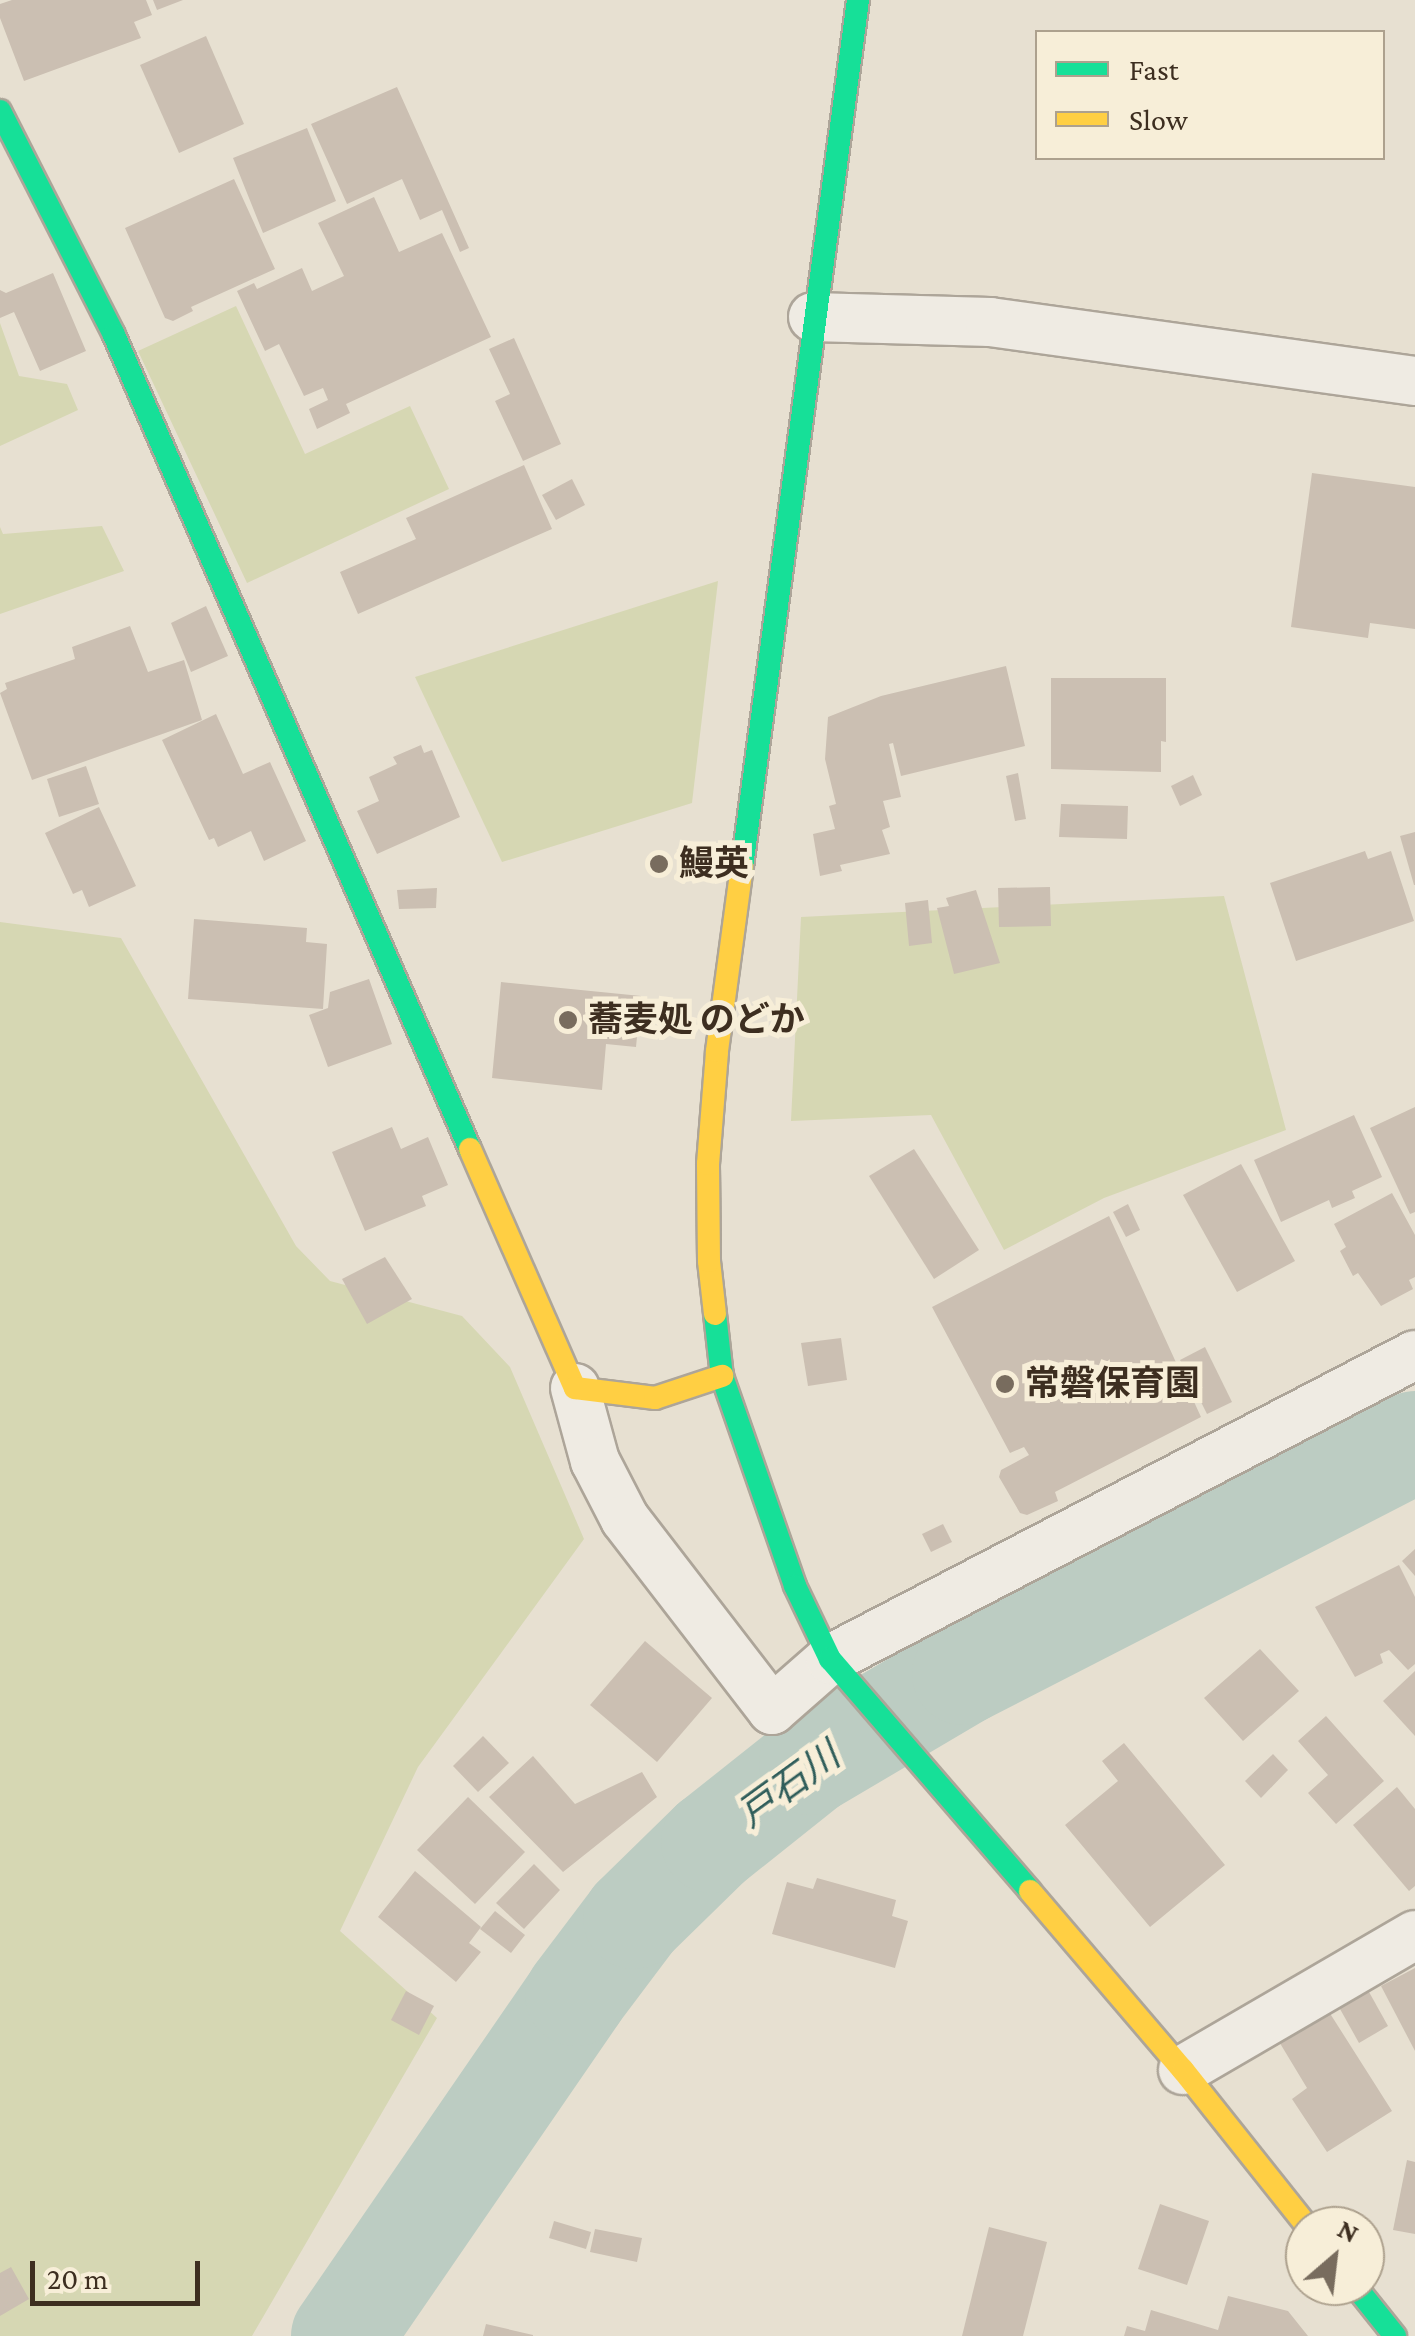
<!DOCTYPE html>
<meta charset="utf-8">
<style>
body{margin:0}
#map{position:relative;width:1415px;height:2336px;overflow:hidden;background:#e7e0d1;font-family:"Crimson Pro","Noto Sans JP",serif}
div>[style]{position:absolute}
[style*='--x']{left:calc(var(--x)*1px);top:calc(var(--y)*1px);width:calc(var(--w)*1px);rotate:calc(var(--a)*1deg)}
.green>*{inset:0;background:#d6d7b3}
.river>*{height:102px;margin:-51px;padding:0 51px;transform-origin:51px;border-radius:51px;background:#bcccc2}
.building>*{inset:0;background:#cbbfb2}
.roads{filter:drop-shadow(2px 0 #ada599) drop-shadow(-2px 0 #ada599) drop-shadow(0 2px #ada599) drop-shadow(0 -2px #ada599)}
.street>*{height:48px;margin:-24px;padding:0 24px;transform-origin:24px;border-radius:24px;background:#efebe3}
.fast>*{height:22px;margin:-11px;padding:0 11px;transform-origin:11px;border-radius:11px;background:#16e098}
.slow>*{height:22px;margin:-11px;padding:0 11px;transform-origin:11px;border-radius:11px;background:#ffcf43}
.dots>*{width:28px;height:28px;translate:-50% -50%;box-sizing:border-box;border:5px solid #f7eed8;border-radius:50%}
span{translate:-50% -50%;white-space:nowrap;text-align:center;line-height:1.15;-webkit-text-stroke:10px #f7eed8;paint-order:stroke}
.poi-label{font-size:35px;color:#3d2e20;font-weight:700}
.left{translate:0 -50%;text-align:left}
.water-label{font-size:38px;color:#2f5d5a;font-style:italic}
.legend{position:absolute;left:1035px;top:30px;width:350px;height:130px;box-sizing:border-box;background:#f7eed8;border:2px solid #ada18e;margin:0;padding:12px 18px;list-style:none;font-size:30px;color:#3d2e20}
.legend li{display:flex;align-items:center;gap:20px;height:50px}
.legend b{width:50px;border:2px solid #ada18e}
.north{position:absolute;left:1285px;top:2206px;width:100px;height:100px;box-sizing:border-box;background:#f7eed8;border:2px solid #ada18e;border-radius:50%;rotate:28deg;font-size:28px;font-weight:700;line-height:40px;text-align:center;color:#3d2e20}
.north::after{content:'';display:block;margin:auto;width:35px;height:45px;background:#786c5e;clip-path:polygon(50% 0,100% 100%,50% 72%,0 100%)}
.scale{position:absolute;left:30px;top:2261px;width:170px;height:45px;box-sizing:border-box;border:5px solid #3d2e20;border-top:0;padding-left:12px;font-size:30px;line-height:35px;white-space:nowrap;color:#3d2e20;-webkit-text-stroke:8px #f7eed8;paint-order:stroke}
</style>
<div id="map">
<div class="green">
<div style="clip-path:polygon(236px 306px,305px 454px,410px 406px,449px 489px,247px 583px,138px 351px)"></div>
<div style="clip-path:polygon(0 323px,19px 376px,67px 384px,78px 410px,0 446px)"></div>
<div style="clip-path:polygon(102px 526px,124px 571px,0 614px,0 527px,3px 534px)"></div>
<div style="clip-path:polygon(718px 581px,692px 803px,502px 862px,415px 677px)"></div>
<div style="clip-path:polygon(1224px 896px,1286px 1130px,1104px 1198px,1004px 1250px,931px 1115px,791px 1121px,801px 917px)"></div>
<div style="clip-path:polygon(0 922px,121px 938px,296px 1246px,330px 1281px,462px 1316px,510px 1367px,584px 1539px,418px 1767px,340px 1931px,437px 2018px,252px 2336px,0 2336px)"></div>
</div>
<div class="river">
<div style="--x:342;--y:2336;--w:414;--a:-55.5"></div>
<div style="--x:576;--y:1995;--w:96;--a:-53"></div>
<div style="--x:634;--y:1918;--w:109;--a:-44.3"></div>
<div style="--x:712;--y:1842;--w:125;--a:-38.5"></div>
<div style="--x:810;--y:1764;--w:178;--a:-30.5"></div>
<div style="--x:963;--y:1674;--w:508;--a:-27.17"></div>
</div>
<div class="building">
<div style="clip-path:polygon(12px 0,146px 0,152px 15px,134px 22px,141px 38px,24px 81px,0 18px,0 4px)"></div>
<div style="clip-path:polygon(153px 0,183px 0,157px 10px)"></div>
<div style="clip-path:polygon(206px 36px,244px 124px,179px 153px,140px 65px)"></div>
<div style="clip-path:polygon(397px 87px,469px 248px,460px 252px,442px 210px,420px 220px,402px 179px,347px 204px,311px 124px)"></div>
<div style="clip-path:polygon(307px 128px,336px 201px,263px 233px,233px 158px)"></div>
<div style="clip-path:polygon(234px 179px,275px 269px,191px 307px,193px 311px,173px 321px,165px 318px,125px 228px)"></div>
<div style="clip-path:polygon(374px 197px,399px 252px,442px 233px,491px 337px,346px 404px,350px 413px,317px 429px,309px 409px,328px 400px,323px 388px,304px 396px,279px 344px,265px 351px,237px 291px,254px 283px,257px 289px,302px 268px,312px 291px,344px 276px,318px 223px)"></div>
<div style="clip-path:polygon(53px 273px,86px 351px,40px 371px,14px 312px,0 318px,0 290px,6px 293px)"></div>
<div style="clip-path:polygon(514px 338px,561px 444px,523px 461px,495px 401px,510px 394px,489px 349px)"></div>
<div style="clip-path:polygon(524px 465px,552px 529px,358px 614px,340px 572px,416px 539px,406px 518px)"></div>
<div style="clip-path:polygon(1312px 473px,1415px 487px,1415px 629px,1370px 623px,1368px 638px,1291px 627px)"></div>
<div style="clip-path:polygon(572px 479px,585px 505px,556px 520px,542px 495px)"></div>
<div style="clip-path:polygon(206px 606px,228px 656px,191px 672px,171px 623px)"></div>
<div style="clip-path:polygon(130px 626px,148px 672px,184px 660px,202px 720px,32px 780px,0 693px,7px 689px,5px 683px,75px 659px,72px 647px)"></div>
<div style="clip-path:polygon(1006px 666px,1025px 746px,901px 776px,893px 743px,889px 744px,901px 797px,883px 801px,890px 827px,882px 830px,890px 854px,840px 865px,842px 871px,820px 876px,813px 834px,835px 829px,829px 806px,836px 804px,825px 759px,828px 717px,881px 696px)"></div>
<div style="clip-path:polygon(1051px 678px,1166px 678px,1166px 742px,1161px 741px,1161px 772px,1051px 769px)"></div>
<div style="clip-path:polygon(216px 714px,243px 774px,270px 762px,306px 841px,264px 861px,251px 831px,218px 847px,214px 838px,209px 840px,162px 740px)"></div>
<div style="clip-path:polygon(421px 745px,424px 753px,432px 750px,460px 817px,377px 854px,357px 811px,379px 801px,369px 777px,397px 764px,393px 757px)"></div>
<div style="clip-path:polygon(86px 766px,99px 804px,59px 817px,47px 779px)"></div>
<div style="clip-path:polygon(1018px 773px,1026px 819px,1015px 821px,1006px 776px)"></div>
<div style="clip-path:polygon(1193px 775px,1202px 795px,1180px 806px,1171px 786px)"></div>
<div style="clip-path:polygon(1061px 804px,1128px 806px,1127px 839px,1059px 837px)"></div>
<div style="clip-path:polygon(99px 807px,136px 886px,89px 907px,82px 890px,73px 894px,45px 833px)"></div>
<div style="clip-path:polygon(1415px 832px,1415px 885px,1414px 885px,1400px 836px)"></div>
<div style="clip-path:polygon(1365px 851px,1368px 859px,1391px 851px,1414px 921px,1296px 961px,1270px 883px)"></div>
<div style="clip-path:polygon(1050px 887px,1051px 926px,999px 927px,998px 888px)"></div>
<div style="clip-path:polygon(437px 888px,436px 908px,399px 909px,397px 890px)"></div>
<div style="clip-path:polygon(976px 890px,1000px 963px,954px 974px,937px 908px,949px 906px,946px 898px)"></div>
<div style="clip-path:polygon(928px 900px,932px 943px,909px 946px,905px 903px)"></div>
<div style="clip-path:polygon(194px 919px,307px 928px,306px 942px,327px 944px,323px 1009px,188px 999px)"></div>
<div style="clip-path:polygon(369px 979px,392px 1044px,328px 1067px,309px 1015px,328px 1008px,330px 992px)"></div>
<div style="clip-path:polygon(501px 982px,641px 996px,636px 1047px,606px 1044px,602px 1090px,492px 1078px)"></div>
<div style="clip-path:polygon(1415px 1107px,1415px 1212px,1410px 1214px,1370px 1128px)"></div>
<div style="clip-path:polygon(1354px 1115px,1382px 1177px,1352px 1191px,1355px 1198px,1332px 1208px,1329px 1200px,1281px 1222px,1254px 1160px)"></div>
<div style="clip-path:polygon(392px 1127px,401px 1149px,428px 1137px,448px 1185px,422px 1196px,426px 1206px,365px 1231px,332px 1152px)"></div>
<div style="clip-path:polygon(914px 1149px,979px 1250px,934px 1279px,869px 1176px)"></div>
<div style="clip-path:polygon(1241px 1164px,1295px 1261px,1237px 1292px,1183px 1195px)"></div>
<div style="clip-path:polygon(1392px 1193px,1415px 1235px,1415px 1277px,1409px 1280px,1413px 1289px,1381px 1306px,1358px 1273px,1353px 1276px,1340px 1251px,1346px 1247px,1334px 1224px)"></div>
<div style="clip-path:polygon(1128px 1204px,1140px 1230px,1126px 1237px,1113px 1212px)"></div>
<div style="clip-path:polygon(1109px 1216px,1201px 1417px,1055px 1492px,1058px 1501px,1027px 1515px,1020px 1513px,999px 1477px,1001px 1470px,1029px 1455px,1024px 1447px,1010px 1453px,932px 1307px)"></div>
<div style="clip-path:polygon(385px 1257px,412px 1299px,367px 1324px,342px 1279px)"></div>
<div style="clip-path:polygon(841px 1338px,847px 1380px,808px 1386px,801px 1343px)"></div>
<div style="clip-path:polygon(1205px 1347px,1232px 1402px,1207px 1414px,1180px 1360px)"></div>
<div style="clip-path:polygon(943px 1524px,952px 1542px,931px 1552px,922px 1534px)"></div>
<div style="clip-path:polygon(1415px 1549px,1415px 1576px,1402px 1561px)"></div>
<div style="clip-path:polygon(1399px 1565px,1415px 1597px,1415px 1664px,1408px 1670px,1389px 1650px,1380px 1654px,1383px 1663px,1355px 1677px,1315px 1607px)"></div>
<div style="clip-path:polygon(645px 1641px,712px 1698px,657px 1762px,590px 1705px)"></div>
<div style="clip-path:polygon(1260px 1649px,1299px 1691px,1243px 1741px,1204px 1698px)"></div>
<div style="clip-path:polygon(1415px 1671px,1415px 1736px,1383px 1701px)"></div>
<div style="clip-path:polygon(1326px 1716px,1384px 1781px,1336px 1824px,1308px 1793px,1328px 1775px,1298px 1741px)"></div>
<div style="clip-path:polygon(483px 1736px,509px 1763px,478px 1792px,453px 1766px)"></div>
<div style="clip-path:polygon(1124px 1743px,1225px 1865px,1150px 1927px,1065px 1825px,1118px 1781px,1102px 1761px)"></div>
<div style="clip-path:polygon(1273px 1754px,1288px 1770px,1261px 1798px,1245px 1781px)"></div>
<div style="clip-path:polygon(533px 1756px,575px 1804px,642px 1772px,657px 1797px,563px 1872px,489px 1797px)"></div>
<div style="clip-path:polygon(1397px 1787px,1415px 1809px,1415px 1886px,1409px 1891px,1353px 1825px)"></div>
<div style="clip-path:polygon(468px 1797px,525px 1852px,475px 1904px,417px 1850px)"></div>
<div style="clip-path:polygon(534px 1864px,560px 1890px,524px 1929px,496px 1903px)"></div>
<div style="clip-path:polygon(415px 1871px,481px 1927px,469px 1943px,481px 1952px,456px 1982px,378px 1917px)"></div>
<div style="clip-path:polygon(817px 1878px,896px 1900px,892px 1916px,908px 1921px,895px 1968px,772px 1934px,787px 1882px,813px 1889px)"></div>
<div style="clip-path:polygon(495px 1911px,525px 1935px,511px 1953px,480px 1929px)"></div>
<div style="clip-path:polygon(1415px 1968px,1415px 2051px,1381px 1986px)"></div>
<div style="clip-path:polygon(1364px 1983px,1388px 2026px,1359px 2043px,1335px 2000px)"></div>
<div style="clip-path:polygon(406px 1991px,434px 2006px,419px 2035px,391px 2020px)"></div>
<div style="clip-path:polygon(1324px 2004px,1392px 2111px,1327px 2152px,1292px 2099px,1307px 2088px,1275px 2035px)"></div>
<div style="clip-path:polygon(1407px 2160px,1415px 2162px,1415px 2234px,1393px 2230px)"></div>
<div style="clip-path:polygon(1160px 2204px,1209px 2221px,1187px 2285px,1138px 2269px)"></div>
<div style="clip-path:polygon(554px 2221px,591px 2232px,586px 2249px,549px 2238px)"></div>
<div style="clip-path:polygon(989px 2227px,1047px 2242px,1023px 2336px,962px 2336px)"></div>
<div style="clip-path:polygon(595px 2229px,642px 2238px,637px 2262px,590px 2252px)"></div>
<div style="clip-path:polygon(11px 2267px,29px 2299px,0 2316px,0 2273px)"></div>
<div style="clip-path:polygon(1228px 2296px,1288px 2311px,1308px 2336px,1124px 2336px,1127px 2326px,1145px 2331px,1151px 2310px,1218px 2330px)"></div>
<div style="clip-path:polygon(486px 2324px,533px 2335px,533px 2336px,483px 2336px)"></div>
</div>
<div class="roads">
<div class="street">
<div style="--x:813;--y:317;--w:177;--a:1.6"></div>
<div style="--x:990;--y:322;--w:429;--a:7.9"></div>
<div style="--x:575;--y:1388;--w:76;--a:74.7"></div>
<div style="--x:595;--y:1461;--w:65;--a:62.7"></div>
<div style="--x:625;--y:1519;--w:241;--a:52.4"></div>
<div style="--x:772;--y:1710;--w:77;--a:-41.3"></div>
<div style="--x:830;--y:1659;--w:659;--a:-27.46"></div>
<div style="--x:1183;--y:2070;--w:268;--a:-30.2"></div>
</div>
<div class="fast">
<div style="--x:0;--y:111;--w:251;--a:63"></div>
<div style="--x:114;--y:335;--w:888;--a:66.38"></div>
<div style="--x:742;--y:867;--w:875;--a:-82.38"></div>
<div style="--x:715;--y:1314;--w:62;--a:83.6"></div>
<div style="--x:722;--y:1376;--w:222;--a:70.8"></div>
<div style="--x:795;--y:1586;--w:81;--a:64.4"></div>
<div style="--x:830;--y:1659;--w:306;--a:49.2"></div>
<div style="--x:1355;--y:2286;--w:64;--a:51.3"></div>
</div>
<div class="slow">
<div style="--x:470;--y:1149;--w:261;--a:66.3"></div>
<div style="--x:575;--y:1388;--w:81;--a:7.1"></div>
<div style="--x:655;--y:1398;--w:71;--a:-18.2"></div>
<div style="--x:715;--y:1314;--w:53;--a:-96.5"></div>
<div style="--x:709;--y:1261;--w:97;--a:-90.6"></div>
<div style="--x:708;--y:1164;--w:113;--a:-85.4"></div>
<div style="--x:717;--y:1051;--w:186;--a:-82.3"></div>
<div style="--x:1030;--y:1891;--w:235;--a:49.5"></div>
<div style="--x:1183;--y:2070;--w:199;--a:51.5"></div>
</div>
</div>
<div class="dots">
<div style="left:659px;top:864px;background:#786c5e"></div>
<div style="left:568px;top:1020px;background:#786c5e"></div>
<div style="left:1005px;top:1384px;background:#786c5e"></div>
</div>
<div class="poi-label">
<span class="left" style="left:679px;top:864px">鰻英</span>
<span class="left" style="left:588px;top:1020px">蕎麦処 のどか</span>
<span class="left" style="left:1025px;top:1384px">常磐保育園</span>
</div>
<div class="water-label">
<span style="left:789px;top:1785px;rotate:-36deg">戸石川</span>
</div>
<ul class="legend">
<li><b style="height:12px;background:#16e098"></b>Fast</li>
<li><b style="height:12px;background:#ffcf43"></b>Slow</li>
</ul>
<div class="north">N</div>
<div class="scale">20 m</div>
</div>
